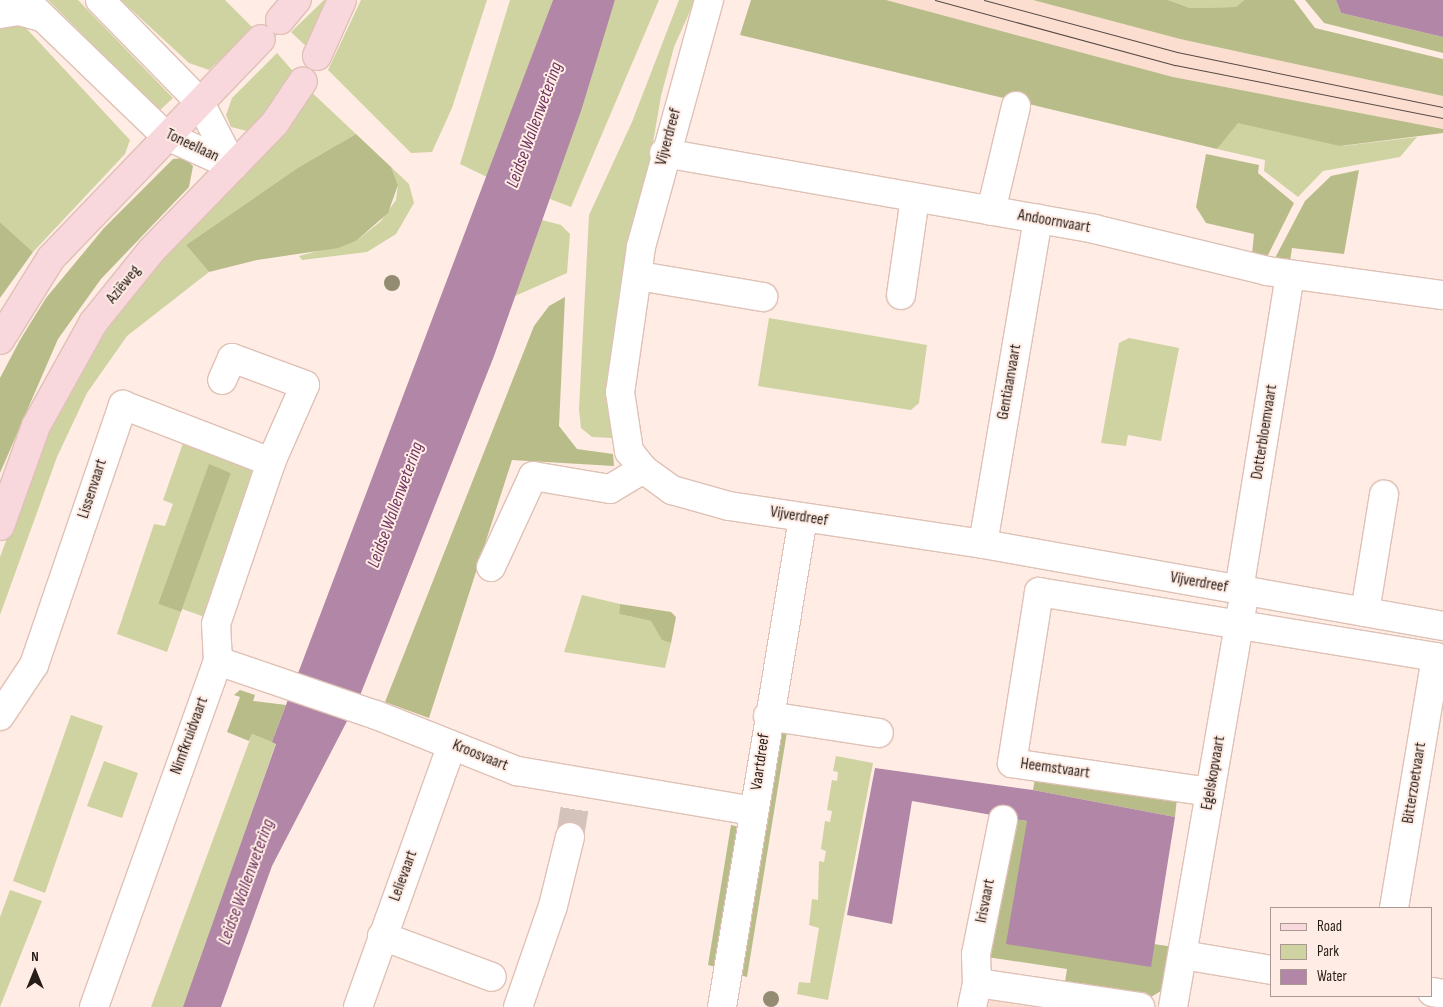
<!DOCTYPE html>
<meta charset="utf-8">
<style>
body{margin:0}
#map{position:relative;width:1443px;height:1007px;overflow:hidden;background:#ffece4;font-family:"Sofia Sans Condensed",sans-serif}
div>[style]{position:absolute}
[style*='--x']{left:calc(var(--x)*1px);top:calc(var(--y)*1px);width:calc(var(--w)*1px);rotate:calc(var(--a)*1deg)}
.built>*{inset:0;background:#fcded1}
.green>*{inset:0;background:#cfd3a1}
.forest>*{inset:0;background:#b8bc89}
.water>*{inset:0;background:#b186a6}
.minor-tunnel>*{height:28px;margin-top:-14px;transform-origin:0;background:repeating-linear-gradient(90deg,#d4c3bb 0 28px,transparent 0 42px)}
.roads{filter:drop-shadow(1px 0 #dfc1b5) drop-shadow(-1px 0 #dfc1b5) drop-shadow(0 1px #dfc1b5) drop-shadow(0 -1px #dfc1b5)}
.minor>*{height:28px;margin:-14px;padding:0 14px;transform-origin:14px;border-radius:14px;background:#fff}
.major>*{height:28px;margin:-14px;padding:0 14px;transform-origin:14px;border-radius:14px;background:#f8d8dc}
.tram>*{height:1px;margin:-0.5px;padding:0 0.5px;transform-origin:0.5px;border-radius:0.5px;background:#554944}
.trees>*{width:16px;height:16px;margin:-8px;border-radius:50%;background:#938b72}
span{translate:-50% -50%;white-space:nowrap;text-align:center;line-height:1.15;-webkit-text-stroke:4px #ffece4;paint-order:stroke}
.street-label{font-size:16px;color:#271d18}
.water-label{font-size:18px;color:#6f3762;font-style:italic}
.legend{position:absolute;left:1270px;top:907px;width:162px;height:90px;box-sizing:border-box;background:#ffece4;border:1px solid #a99992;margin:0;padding:6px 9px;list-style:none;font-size:15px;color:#271d18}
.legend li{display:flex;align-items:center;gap:10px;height:25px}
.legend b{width:25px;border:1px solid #a99992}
.north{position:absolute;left:10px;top:947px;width:50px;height:50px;-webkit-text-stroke:4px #ffece4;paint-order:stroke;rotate:0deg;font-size:14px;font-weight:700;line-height:20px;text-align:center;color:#271d18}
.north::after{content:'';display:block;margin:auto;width:18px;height:22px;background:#271d18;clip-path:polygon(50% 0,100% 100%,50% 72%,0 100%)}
</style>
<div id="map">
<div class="built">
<div style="clip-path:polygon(886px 0,1033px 0,1180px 39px,1443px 96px,1443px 129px,1173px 77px)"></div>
<div style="clip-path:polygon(989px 999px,1043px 1007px,988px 1007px)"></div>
</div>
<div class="green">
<div style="clip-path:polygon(0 0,130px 140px,125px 154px,33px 252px,0 222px)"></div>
<div style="clip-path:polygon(48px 0,78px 0,173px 98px,159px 111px)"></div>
<div style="clip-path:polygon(121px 0,225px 0,253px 28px,209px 70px,189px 63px)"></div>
<div style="clip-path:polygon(324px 0,336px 0,311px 51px,291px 32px)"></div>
<div style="clip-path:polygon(361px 0,487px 0,452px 108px,432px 152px,411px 153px,328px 70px)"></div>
<div style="clip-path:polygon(510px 0,553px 0,487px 177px,460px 164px)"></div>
<div style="clip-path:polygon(615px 0,659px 0,571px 207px,550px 199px)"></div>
<div style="clip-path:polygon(679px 0,695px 0,674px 47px,661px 96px,611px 388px,612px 438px,592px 437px,581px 428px,579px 409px,589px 215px,632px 122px)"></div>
<div style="clip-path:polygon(1168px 0,1244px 0,1236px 7px,1190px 8px)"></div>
<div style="clip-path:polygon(277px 53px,298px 77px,251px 132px,231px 127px,226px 115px,232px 98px)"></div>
<div style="clip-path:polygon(306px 87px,356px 134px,299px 167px,186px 245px,209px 272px,127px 336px,87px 393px,57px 457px,0 615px,0 557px,41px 447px,91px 353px,140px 282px)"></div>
<div style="clip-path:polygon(1237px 122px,1342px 146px,1417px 137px,1400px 157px,1323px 171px,1298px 197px,1264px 171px,1265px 160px,1217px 149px)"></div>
<div style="clip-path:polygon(391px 167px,409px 184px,414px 203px,396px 234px,367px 252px,302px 260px,299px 256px,356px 241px,380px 222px,396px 200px,398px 185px)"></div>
<div style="clip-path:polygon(542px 220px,561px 225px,570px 234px,567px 273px,515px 296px)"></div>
<div style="clip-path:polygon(769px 318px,927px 345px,919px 403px,911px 410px,758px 386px)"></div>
<div style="clip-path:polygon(1129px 338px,1179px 348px,1161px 441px,1128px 435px,1126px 446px,1101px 443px,1119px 343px)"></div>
<div style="clip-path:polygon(183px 443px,212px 455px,215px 450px,251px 468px,253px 480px,205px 617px,182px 609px,231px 473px,209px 465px,158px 604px,181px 612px,167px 652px,117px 634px,154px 524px,165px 526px,173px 504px,163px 500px)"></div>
<div style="clip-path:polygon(582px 595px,620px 604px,619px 614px,651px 621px,663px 640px,671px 643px,665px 668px,564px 652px)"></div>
<div style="clip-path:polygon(71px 715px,103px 726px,45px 893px,13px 881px)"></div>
<div style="clip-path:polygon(252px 734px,276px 743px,184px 1007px,151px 1007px)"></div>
<div style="clip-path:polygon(836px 756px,873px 763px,828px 1000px,797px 994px,799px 982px,810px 983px,819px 928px,809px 925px,812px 899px,818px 900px,819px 861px,824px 862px,826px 851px,821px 849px,825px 821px,830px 822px,832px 811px,827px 810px,832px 780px,837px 781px,838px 772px,833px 771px)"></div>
<div style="clip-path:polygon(104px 761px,138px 773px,122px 818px,87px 806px)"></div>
<div style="clip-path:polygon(10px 890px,42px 901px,0 1007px,0 917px)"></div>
</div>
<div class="forest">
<div style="clip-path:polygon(751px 0,886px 0,1173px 77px,1443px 129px,1443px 133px,1340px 146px,1238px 123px,1217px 149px,740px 35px)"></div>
<div style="clip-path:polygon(1033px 0,1168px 0,1190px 8px,1236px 7px,1244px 0,1294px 0,1315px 28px,1443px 59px,1443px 96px,1180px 39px)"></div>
<div style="clip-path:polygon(1305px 0,1336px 0,1341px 13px,1443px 37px,1443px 53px,1324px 23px)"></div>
<div style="clip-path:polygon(356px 134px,391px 167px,398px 185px,388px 213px,356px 241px,338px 248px,257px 260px,209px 272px,186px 245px,299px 167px)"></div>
<div style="clip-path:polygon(1206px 154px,1259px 165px,1258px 173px,1294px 203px,1266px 259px,1252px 254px,1254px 234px,1206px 223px,1196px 207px)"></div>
<div style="clip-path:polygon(184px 158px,193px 166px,189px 187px,101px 279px,58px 339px,0 473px,0 378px,20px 340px,46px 298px,104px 228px,173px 159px)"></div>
<div style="clip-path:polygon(1359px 170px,1344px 254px,1292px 248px,1290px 262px,1274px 260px,1305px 201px,1331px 176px)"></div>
<div style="clip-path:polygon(0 222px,33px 252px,0 298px)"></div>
<div style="clip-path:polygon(565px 297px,559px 426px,577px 449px,613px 454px,614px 466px,512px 460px,429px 718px,385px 702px,534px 326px,549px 306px)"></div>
<div style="clip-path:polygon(209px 464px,231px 473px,181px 612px,158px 604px)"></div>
<div style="clip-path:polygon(620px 604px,671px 612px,676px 617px,671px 643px,662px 640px,651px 621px,619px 614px)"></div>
<div style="clip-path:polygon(240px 690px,255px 695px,253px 701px,286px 705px,272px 742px,252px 734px,249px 741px,227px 732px,240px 697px,234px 695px)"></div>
<div style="clip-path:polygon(780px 731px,787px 732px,747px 977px,739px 975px)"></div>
<div style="clip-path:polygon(1036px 773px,1177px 798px,1175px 817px,1033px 790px)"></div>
<div style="clip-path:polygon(1009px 818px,1027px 821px,1150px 967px,1154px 944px,1174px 947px,1166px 988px,1151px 997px,1065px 982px,1067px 969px,987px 957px)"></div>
<div style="clip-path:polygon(731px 825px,739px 827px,716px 967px,708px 965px)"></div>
</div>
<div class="water">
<div style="clip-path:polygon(553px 0,615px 0,581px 111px,494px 356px,359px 698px,272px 866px,221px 1007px,183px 1007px,276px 744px,272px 742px)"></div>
<div style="clip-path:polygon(1336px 0,1443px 0,1443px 37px,1341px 13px)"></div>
<div style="clip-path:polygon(875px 768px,1033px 790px,1175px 817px,1151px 967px,1006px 944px,1027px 821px,1009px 818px,912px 801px,892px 924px,847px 915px)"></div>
</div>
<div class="minor-tunnel">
<div style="--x:570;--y:837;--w:33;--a:-81"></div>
</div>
<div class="roads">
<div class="minor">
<div style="--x:25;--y:0;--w:194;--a:44"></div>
<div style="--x:165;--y:135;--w:75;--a:24.5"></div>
<div style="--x:100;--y:0;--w:141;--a:45.6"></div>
<div style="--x:199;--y:101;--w:73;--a:62.4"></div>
<div style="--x:709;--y:0;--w:256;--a:105.4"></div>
<div style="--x:641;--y:247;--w:147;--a:98.2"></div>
<div style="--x:620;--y:392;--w:60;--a:81.3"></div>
<div style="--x:629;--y:451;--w:23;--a:52"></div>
<div style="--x:643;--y:469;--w:36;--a:36"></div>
<div style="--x:672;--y:490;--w:59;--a:15.7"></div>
<div style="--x:729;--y:506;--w:257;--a:8.5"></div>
<div style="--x:983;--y:544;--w:467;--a:10.1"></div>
<div style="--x:0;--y:14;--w:19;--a:-9"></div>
<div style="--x:19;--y:11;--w:23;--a:15"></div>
<div style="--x:664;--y:153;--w:437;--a:10"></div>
<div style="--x:1094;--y:229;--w:178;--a:13.6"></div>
<div style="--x:1267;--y:271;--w:178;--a:7.8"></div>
<div style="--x:991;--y:211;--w:108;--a:-76.6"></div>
<div style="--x:639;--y:276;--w:126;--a:9.6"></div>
<div style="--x:901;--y:295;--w:98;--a:-81.8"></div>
<div style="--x:983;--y:544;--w:330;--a:-80.4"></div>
<div style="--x:491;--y:567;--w:100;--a:-65.2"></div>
<div style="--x:533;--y:476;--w:78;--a:9.6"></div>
<div style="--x:610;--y:489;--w:39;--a:-31"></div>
<div style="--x:1239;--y:590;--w:319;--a:-80.8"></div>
<div style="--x:1365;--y:612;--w:119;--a:-80.8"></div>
<div style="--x:218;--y:661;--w:167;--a:18.9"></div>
<div style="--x:376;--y:715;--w:152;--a:21.7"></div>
<div style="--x:517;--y:771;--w:240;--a:9.6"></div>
<div style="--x:0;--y:716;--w:61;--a:-56.3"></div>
<div style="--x:34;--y:665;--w:275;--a:-71.1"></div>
<div style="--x:123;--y:405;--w:159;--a:21.1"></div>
<div style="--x:768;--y:716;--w:112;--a:8.7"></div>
<div style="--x:1210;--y:792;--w:200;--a:-171.7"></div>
<div style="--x:1012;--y:763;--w:173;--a:-81"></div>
<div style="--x:1039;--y:592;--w:402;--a:9.3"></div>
<div style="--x:1436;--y:657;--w:254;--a:99.5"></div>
<div style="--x:382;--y:936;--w:117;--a:20.4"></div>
<div style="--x:1183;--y:955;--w:90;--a:9.6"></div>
<div style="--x:977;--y:983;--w:29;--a:-92"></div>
<div style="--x:976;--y:954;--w:137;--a:-78.6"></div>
<div style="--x:1432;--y:992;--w:11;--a:10"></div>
<div style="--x:94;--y:1007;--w:368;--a:-70.3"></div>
<div style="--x:218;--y:661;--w:37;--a:-93"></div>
<div style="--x:216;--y:624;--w:171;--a:-71.2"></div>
<div style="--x:271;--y:462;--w:84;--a:-66.2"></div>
<div style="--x:305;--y:385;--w:78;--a:-159.7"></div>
<div style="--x:232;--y:358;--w:24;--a:114"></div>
<div style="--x:358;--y:1007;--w:278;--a:-70.3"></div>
<div style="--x:518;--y:1007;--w:107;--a:-70.9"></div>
<div style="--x:553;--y:906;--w:71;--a:-76.2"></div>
<div style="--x:722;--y:1007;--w:496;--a:-80.6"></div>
<div style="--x:972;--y:1007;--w:25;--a:-78"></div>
<div style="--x:977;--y:983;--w:165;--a:8.4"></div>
<div style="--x:1173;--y:1007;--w:406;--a:-80.2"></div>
</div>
<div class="major">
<div style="--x:280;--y:20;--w:26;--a:-50"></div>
<div style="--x:317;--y:56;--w:61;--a:-65.9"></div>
<div style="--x:0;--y:340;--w:97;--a:-58.1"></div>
<div style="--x:51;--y:258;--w:303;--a:-46.2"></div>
<div style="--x:0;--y:526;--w:106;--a:-70.2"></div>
<div style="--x:36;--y:426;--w:118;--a:-61"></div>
<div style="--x:93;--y:323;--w:92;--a:-51.1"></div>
<div style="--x:151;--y:251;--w:178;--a:-45.9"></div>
<div style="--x:275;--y:123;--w:50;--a:-56.3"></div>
</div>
</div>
<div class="tram">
<div style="--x:935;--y:0;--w:249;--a:15.2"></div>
<div style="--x:1175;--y:65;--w:273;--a:11.2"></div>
<div style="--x:984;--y:0;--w:200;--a:15.1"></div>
<div style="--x:1177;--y:52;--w:272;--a:11.7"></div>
</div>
<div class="trees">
<div style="left:392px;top:283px"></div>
<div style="left:771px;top:999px"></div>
</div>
<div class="street-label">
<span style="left:669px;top:137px;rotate:-75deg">Vijverdreef</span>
<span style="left:192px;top:146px;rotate:25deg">Toneellaan</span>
<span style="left:1054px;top:222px;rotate:10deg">Andoornvaart</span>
<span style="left:124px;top:285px;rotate:-51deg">Aziëweg</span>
<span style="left:1010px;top:382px;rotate:-80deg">Gentiaanvaart</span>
<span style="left:1265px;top:432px;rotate:-81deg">Dotterbloemvaart</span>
<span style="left:93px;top:489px;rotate:-72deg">Lissenvaart</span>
<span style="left:799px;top:517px;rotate:9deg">Vijverdreef</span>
<span style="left:1199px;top:583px;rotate:10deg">Vijverdreef</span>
<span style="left:190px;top:736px;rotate:-70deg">Nimfkruidvaart</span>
<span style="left:480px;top:756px;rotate:22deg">Kroosvaart</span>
<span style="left:761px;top:762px;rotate:-82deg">Vaartdreef</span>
<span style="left:1055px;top:769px;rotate:8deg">Heemstvaart</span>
<span style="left:1214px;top:773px;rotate:-80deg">Egelskopvaart</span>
<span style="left:1415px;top:783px;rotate:-81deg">Bitterzoetvaart</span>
<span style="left:404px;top:876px;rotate:-70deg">Lelievaart</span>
<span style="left:986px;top:901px;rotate:-79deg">Irisvaart</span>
</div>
<div class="water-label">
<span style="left:535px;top:125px;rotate:-70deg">Leidse Wallenwetering</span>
<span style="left:396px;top:505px;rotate:-70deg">Leidse Wallenwetering</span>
<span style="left:247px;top:882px;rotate:-70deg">Leidse Wallenwetering</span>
</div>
<ul class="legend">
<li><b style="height:6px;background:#f8d8dc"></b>Road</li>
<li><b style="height:14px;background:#cfd3a1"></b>Park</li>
<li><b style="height:14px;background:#b186a6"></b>Water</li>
</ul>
<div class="north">N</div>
</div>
